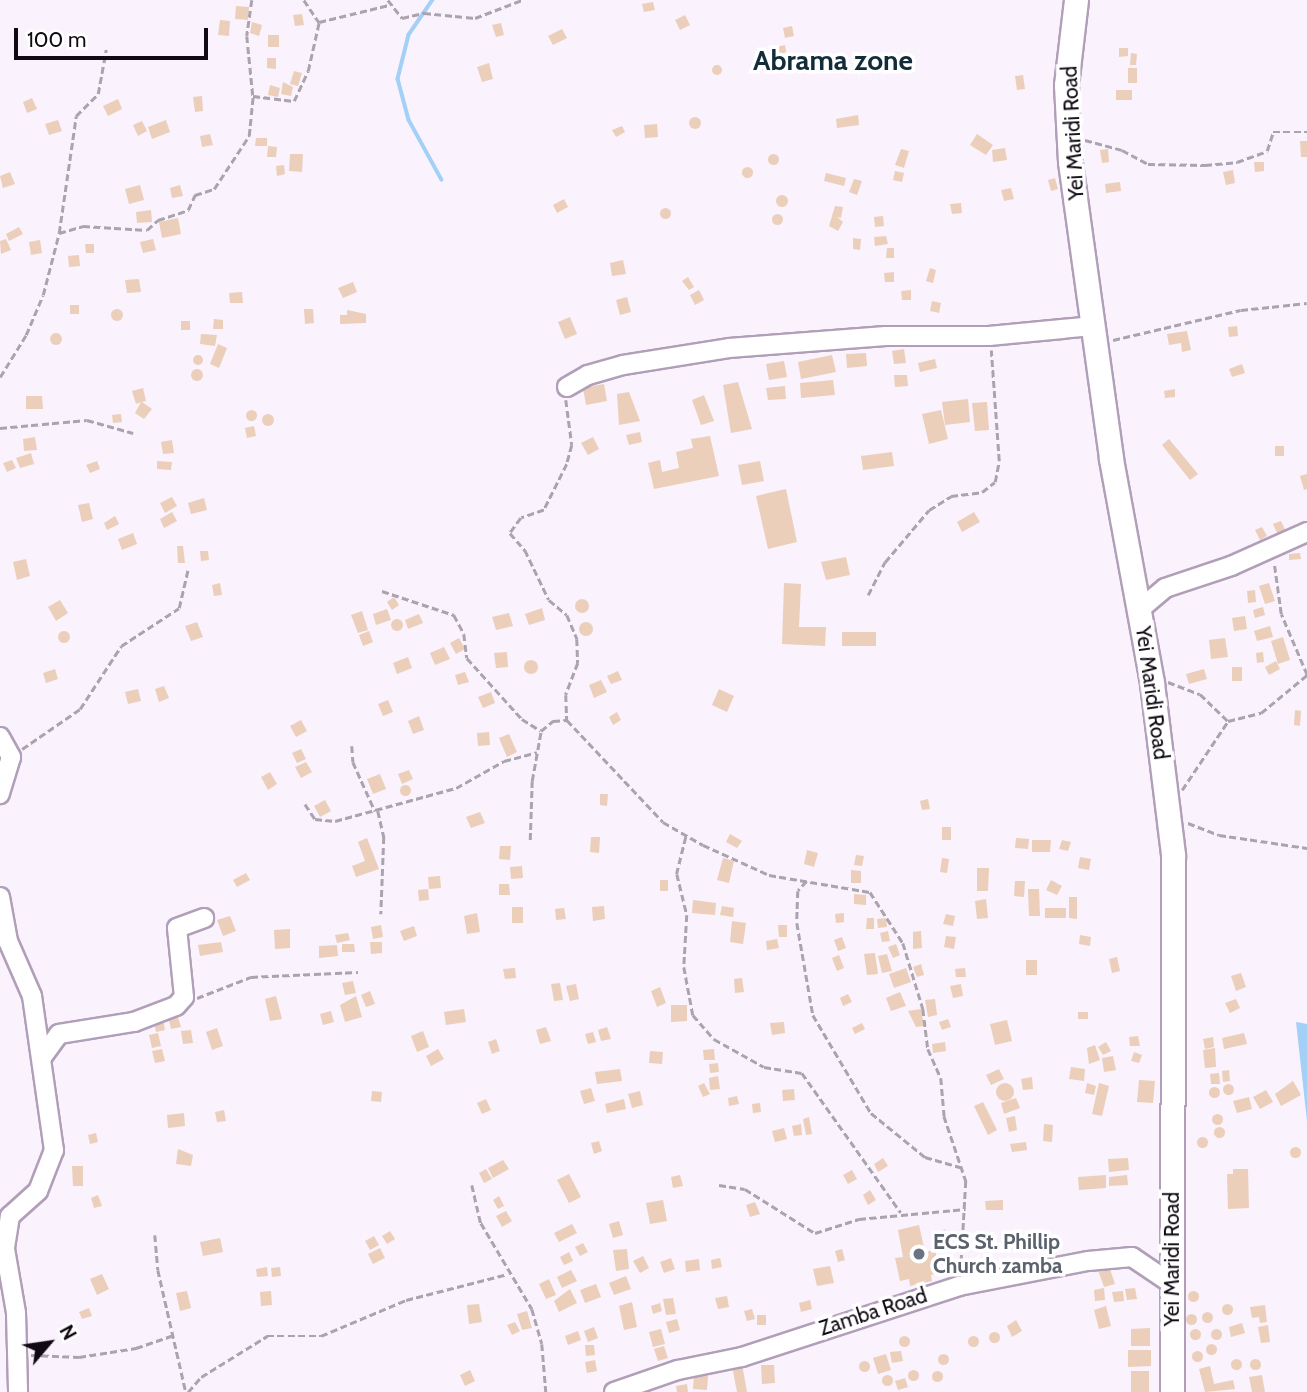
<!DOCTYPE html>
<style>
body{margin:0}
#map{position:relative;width:1307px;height:1392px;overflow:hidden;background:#faf2fd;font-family:Cabin,sans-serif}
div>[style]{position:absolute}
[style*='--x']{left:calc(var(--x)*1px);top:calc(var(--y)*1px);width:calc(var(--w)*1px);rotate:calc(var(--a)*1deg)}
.water>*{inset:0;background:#a3d0f6}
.stream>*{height:3.5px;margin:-1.75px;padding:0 1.75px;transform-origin:1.75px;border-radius:1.75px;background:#a3d0f6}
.building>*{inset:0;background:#ebcfba}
.round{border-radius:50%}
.path>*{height:2.5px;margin-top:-1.25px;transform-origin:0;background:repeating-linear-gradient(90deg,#aba4ae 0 7px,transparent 0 10.5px)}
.roads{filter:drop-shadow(2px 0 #b19fb9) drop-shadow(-2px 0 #b19fb9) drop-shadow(0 2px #b19fb9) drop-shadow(0 -2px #b19fb9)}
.minor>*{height:18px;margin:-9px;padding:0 9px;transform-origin:9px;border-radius:9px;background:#fff}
.major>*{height:23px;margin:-11.5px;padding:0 11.5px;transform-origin:11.5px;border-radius:11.5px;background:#fff}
.dots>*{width:19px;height:19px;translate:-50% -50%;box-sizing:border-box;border:4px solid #fff;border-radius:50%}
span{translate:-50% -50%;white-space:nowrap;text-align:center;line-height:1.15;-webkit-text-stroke:7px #fff;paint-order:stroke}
.street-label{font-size:21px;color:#100a13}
.worship-label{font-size:21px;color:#5b616d;font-weight:700}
.left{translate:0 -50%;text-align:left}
.district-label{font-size:28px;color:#122d39;font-weight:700}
.north{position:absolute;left:14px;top:1308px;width:70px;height:70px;-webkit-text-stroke:5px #fff;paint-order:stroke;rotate:61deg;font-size:19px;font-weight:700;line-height:28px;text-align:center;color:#100a13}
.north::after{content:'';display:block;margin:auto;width:24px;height:32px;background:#100a13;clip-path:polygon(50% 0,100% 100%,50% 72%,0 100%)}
.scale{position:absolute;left:14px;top:28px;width:194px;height:32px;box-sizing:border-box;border:4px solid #100a13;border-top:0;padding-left:9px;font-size:21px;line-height:24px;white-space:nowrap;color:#100a13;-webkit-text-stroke:5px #fff;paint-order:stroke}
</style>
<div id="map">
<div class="water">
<div style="clip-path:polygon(1296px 1022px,1307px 1024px,1307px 1121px)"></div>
</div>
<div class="stream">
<div style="--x:433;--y:0;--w:42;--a:124.4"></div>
<div style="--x:409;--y:35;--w:45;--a:104"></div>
<div style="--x:398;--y:79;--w:42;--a:75"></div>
<div style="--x:409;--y:120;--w:68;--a:61.2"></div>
</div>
<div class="building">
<div style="clip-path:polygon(653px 2px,655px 10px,644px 12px,642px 4px)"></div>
<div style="clip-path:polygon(236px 6px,249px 7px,248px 20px,235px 19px)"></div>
<div style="clip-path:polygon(302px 14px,304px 25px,295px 26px,293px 15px)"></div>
<div style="clip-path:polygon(685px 15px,690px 25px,680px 30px,675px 20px)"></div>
<div style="clip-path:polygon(220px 20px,230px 21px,229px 36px,218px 35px)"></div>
<div style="clip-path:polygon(252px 22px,262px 25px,259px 36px,250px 33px)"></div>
<div style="clip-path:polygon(501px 23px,504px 35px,496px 37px,492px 25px)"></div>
<div style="clip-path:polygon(792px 26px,794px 36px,785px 38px,783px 28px)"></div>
<div style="clip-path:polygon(562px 29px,567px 38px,553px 45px,548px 36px)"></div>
<div style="clip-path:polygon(268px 35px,279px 35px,279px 47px,268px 47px)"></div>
<div style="clip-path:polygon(785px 45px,789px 66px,780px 68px,776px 47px)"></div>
<div style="clip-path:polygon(1119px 48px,1128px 48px,1128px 56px,1119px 57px)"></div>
<div style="clip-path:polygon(1131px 53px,1137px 54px,1136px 65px,1130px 65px)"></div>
<div style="clip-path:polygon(775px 57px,778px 66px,763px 71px,760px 62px)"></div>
<div style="clip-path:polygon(267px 58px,276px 58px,276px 69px,267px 68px)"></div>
<div style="clip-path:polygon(489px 63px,493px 79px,482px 82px,477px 67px)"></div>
<div class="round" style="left:712px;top:65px;width:10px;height:10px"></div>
<div style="clip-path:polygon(1128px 68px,1137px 68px,1137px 83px,1128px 83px)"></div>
<div style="clip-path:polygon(294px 71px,302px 73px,298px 86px,290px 84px)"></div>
<div style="clip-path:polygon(1023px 75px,1025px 89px,1017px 90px,1015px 76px)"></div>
<div style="clip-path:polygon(283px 82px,293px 87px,291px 96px,281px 94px)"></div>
<div style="clip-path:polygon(270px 85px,280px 88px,278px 97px,268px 95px)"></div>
<div style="clip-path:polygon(1116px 90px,1132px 90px,1132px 100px,1116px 100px)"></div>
<div style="clip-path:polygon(202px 96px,203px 111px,195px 112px,193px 97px)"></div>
<div style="clip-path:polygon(32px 98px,37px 109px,27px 113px,23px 102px)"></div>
<div style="clip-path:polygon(118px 99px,122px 109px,108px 116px,103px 106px)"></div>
<div style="clip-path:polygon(858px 115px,859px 125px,837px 128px,836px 119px)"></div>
<div class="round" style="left:689px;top:117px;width:12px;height:12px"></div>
<div style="clip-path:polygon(58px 120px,62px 131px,49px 135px,45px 124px)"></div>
<div style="clip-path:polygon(166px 120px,170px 132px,152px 139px,148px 127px)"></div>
<div style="clip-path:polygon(142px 121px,147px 131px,138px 136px,133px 125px)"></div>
<div style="clip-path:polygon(657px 124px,658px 137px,645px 138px,644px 125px)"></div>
<div style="clip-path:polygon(622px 126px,625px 132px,616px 137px,612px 130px)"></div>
<div style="clip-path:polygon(210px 134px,213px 145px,202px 147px,200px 136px)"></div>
<div style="clip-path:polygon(977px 134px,993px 145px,986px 155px,970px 145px)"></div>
<div style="clip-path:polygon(256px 138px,267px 138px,267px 146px,255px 146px)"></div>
<div style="clip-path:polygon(1300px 141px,1307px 141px,1307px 157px,1301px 157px)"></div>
<div style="clip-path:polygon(268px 146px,277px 147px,276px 157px,267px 157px)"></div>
<div style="clip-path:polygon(1005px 148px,1007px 160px,993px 162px,992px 150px)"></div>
<div style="clip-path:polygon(901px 149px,909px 151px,904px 168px,895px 165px)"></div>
<div style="clip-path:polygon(1108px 149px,1109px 162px,1102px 163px,1100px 150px)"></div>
<div class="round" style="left:767.5px;top:153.5px;width:11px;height:11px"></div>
<div style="clip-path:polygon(290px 154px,303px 154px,302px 172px,289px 171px)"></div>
<div style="clip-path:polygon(1254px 162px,1264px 162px,1264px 171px,1255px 172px)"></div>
<div style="clip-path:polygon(284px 165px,285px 174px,277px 176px,276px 166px)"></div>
<div class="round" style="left:741.5px;top:166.5px;width:11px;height:11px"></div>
<div style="clip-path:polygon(1233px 170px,1235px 183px,1226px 185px,1223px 172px)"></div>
<div style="clip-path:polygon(895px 171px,904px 173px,902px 182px,893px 180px)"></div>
<div style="clip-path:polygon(10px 172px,15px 184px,3px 188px,0 176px)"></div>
<div style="clip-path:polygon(826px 173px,846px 178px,844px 186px,824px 181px)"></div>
<div style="clip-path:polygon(1055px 178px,1058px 189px,1051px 191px,1048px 180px)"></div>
<div style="clip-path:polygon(854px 179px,862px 181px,857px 195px,849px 192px)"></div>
<div style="clip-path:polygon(1120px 182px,1121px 191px,1106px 193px,1105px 184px)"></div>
<div style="clip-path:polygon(140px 185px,144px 200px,129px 204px,125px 189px)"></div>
<div style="clip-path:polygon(180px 185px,183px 196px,172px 198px,170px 188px)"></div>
<div style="clip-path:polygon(1011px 188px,1014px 199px,1004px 201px,1001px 190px)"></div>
<div class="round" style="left:776px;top:195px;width:12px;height:12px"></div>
<div style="clip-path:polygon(564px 199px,568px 207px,557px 213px,553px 205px)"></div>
<div style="clip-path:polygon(961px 203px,962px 213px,952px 214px,950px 204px)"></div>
<div style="clip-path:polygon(835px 206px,843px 207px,841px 218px,837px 217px,843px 222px,838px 231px,829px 226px)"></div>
<div class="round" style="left:659.5px;top:207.5px;width:11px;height:11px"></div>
<div style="clip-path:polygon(151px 210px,152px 222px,137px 223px,136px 212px)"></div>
<div class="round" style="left:771.5px;top:213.5px;width:11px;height:11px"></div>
<div style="clip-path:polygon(883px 216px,884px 226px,875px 227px,874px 217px)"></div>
<div style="clip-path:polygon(178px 218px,181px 234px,162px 238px,159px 222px)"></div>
<div style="clip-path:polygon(19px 227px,23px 234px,9px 241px,6px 234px)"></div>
<div style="clip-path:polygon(886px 236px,888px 244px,875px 246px,874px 237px)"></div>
<div style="clip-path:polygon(853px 238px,861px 239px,860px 250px,853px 249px)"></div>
<div style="clip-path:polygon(6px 239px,11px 250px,1px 254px,0 241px)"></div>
<div style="clip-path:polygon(153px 239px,156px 250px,143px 253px,140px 242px)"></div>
<div style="clip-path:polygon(40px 240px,42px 253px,31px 255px,29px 242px)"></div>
<div style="clip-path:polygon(85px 244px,94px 244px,94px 253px,86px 253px)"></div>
<div style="clip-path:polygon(887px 248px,894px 248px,894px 258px,886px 258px)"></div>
<div style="clip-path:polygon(79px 255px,80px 266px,69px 267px,68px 256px)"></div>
<div style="clip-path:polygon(623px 260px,626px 274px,612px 276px,610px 263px)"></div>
<div style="clip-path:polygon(930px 268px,936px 270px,933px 283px,926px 281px)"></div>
<div style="clip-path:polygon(894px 272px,894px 282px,885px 282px,884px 273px)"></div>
<div style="clip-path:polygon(688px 277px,694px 287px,689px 290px,682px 281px)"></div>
<div style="clip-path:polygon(139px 279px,141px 292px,127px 293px,125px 280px)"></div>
<div style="clip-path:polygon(353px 282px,357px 292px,343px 298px,338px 288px)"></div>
<div style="clip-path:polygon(699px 290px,704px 300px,695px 305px,690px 295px)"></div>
<div style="clip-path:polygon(911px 290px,911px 300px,902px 300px,901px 291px)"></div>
<div style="clip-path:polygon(242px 292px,243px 303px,230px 303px,229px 293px)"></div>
<div style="clip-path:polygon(627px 297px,631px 312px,620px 315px,616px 300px)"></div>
<div style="clip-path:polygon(932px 301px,941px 303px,939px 313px,930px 311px)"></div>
<div style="clip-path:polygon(70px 305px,79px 305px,79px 314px,70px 314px)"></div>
<div style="clip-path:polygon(304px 309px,313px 309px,314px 323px,305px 324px)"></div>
<div class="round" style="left:111px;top:309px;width:12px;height:12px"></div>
<div style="clip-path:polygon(347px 310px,366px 314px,366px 323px,340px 324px,340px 315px,347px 315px)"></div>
<div style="clip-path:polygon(570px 317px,577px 334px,565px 339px,558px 322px)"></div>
<div style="clip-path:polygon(214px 319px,223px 320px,223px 329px,213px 329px)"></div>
<div style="clip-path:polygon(181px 321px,190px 321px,190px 330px,181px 330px)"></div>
<div style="clip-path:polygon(1237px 326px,1238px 336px,1229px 337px,1228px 327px)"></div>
<div style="clip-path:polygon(1187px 331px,1191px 350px,1182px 352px,1181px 343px,1169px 345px,1167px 334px)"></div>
<div class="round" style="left:50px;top:333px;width:12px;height:12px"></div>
<div style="clip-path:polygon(201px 334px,217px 335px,215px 346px,200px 344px)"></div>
<div style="clip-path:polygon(218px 344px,227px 348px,219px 368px,210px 364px)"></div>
<div style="clip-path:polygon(904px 349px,906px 363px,894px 364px,892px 351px)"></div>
<div style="clip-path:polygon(866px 353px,867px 366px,847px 368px,846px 354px)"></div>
<div class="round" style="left:193px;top:355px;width:10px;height:10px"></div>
<div style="clip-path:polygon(832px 355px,836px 372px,801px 379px,798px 362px)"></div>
<div style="clip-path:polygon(935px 359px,937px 368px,920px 372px,918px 363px)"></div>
<div style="clip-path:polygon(784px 361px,787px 377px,769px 380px,766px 364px)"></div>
<div style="clip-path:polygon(1242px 364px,1245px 373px,1232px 377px,1229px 369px)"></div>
<div class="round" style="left:191px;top:369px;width:12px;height:12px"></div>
<div style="clip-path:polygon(894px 375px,907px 375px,908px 386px,895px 387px)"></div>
<div style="clip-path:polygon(833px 380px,835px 395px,801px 398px,800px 383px)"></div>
<div style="clip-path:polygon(738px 382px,752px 429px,731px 433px,723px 385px)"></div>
<div style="clip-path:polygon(604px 384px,607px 401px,586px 405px,583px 388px)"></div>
<div style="clip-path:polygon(785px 386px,786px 399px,768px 400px,766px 388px)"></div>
<div style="clip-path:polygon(143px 388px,146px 401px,142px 402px,152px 409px,144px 419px,135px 413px,141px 402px,136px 404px,132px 391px)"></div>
<div style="clip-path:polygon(1175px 389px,1175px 397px,1165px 398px,1164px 391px)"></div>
<div style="clip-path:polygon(629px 392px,640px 421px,619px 425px,617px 394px)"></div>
<div style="clip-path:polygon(704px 395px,714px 421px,701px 425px,692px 400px)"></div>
<div style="clip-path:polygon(26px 396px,42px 396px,43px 409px,26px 409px)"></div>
<div style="clip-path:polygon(968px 399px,970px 422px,945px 425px,942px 402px)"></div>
<div style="clip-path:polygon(987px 402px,989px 430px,975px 431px,972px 403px)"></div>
<div class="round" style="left:245.5px;top:409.5px;width:11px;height:11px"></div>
<div style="clip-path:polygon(941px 410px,948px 439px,929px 444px,922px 414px)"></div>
<div class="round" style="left:262px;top:414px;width:12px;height:12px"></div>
<div style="clip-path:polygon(121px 414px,122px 422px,113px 423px,112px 415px)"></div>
<div style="clip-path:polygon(254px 426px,256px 436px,247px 438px,245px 428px)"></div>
<div style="clip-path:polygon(640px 432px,642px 442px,629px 445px,626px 435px)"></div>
<div style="clip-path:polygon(710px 436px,719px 476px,654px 489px,648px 463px,660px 460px,662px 472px,679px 468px,676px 452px,693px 448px,691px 439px)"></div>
<div style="clip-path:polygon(35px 437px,37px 450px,24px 451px,23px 439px)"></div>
<div style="clip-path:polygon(593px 437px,599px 449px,588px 455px,581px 443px)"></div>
<div style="clip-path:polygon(1169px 439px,1198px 474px,1190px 480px,1162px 445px)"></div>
<div style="clip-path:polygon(172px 440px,174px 453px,163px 454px,161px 442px)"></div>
<div style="clip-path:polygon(1275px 446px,1284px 446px,1284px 456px,1275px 456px)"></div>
<div style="clip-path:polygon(892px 452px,894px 466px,863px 470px,861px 456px)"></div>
<div style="clip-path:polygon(31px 453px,34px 464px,20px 468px,16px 458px)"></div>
<div style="clip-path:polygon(12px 460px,16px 468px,7px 472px,3px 463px)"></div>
<div style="clip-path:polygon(97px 461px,100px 469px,90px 473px,86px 465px)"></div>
<div style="clip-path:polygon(157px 461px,172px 462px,171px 470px,157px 469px)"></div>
<div style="clip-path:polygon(760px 461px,764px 481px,742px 485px,738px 465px)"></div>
<div style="clip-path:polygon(1307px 474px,1307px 489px,1304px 490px,1300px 476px)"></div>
<div style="clip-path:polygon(786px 489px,797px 542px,768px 549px,756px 496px)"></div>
<div style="clip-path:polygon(172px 497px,177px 506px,165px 513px,160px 503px)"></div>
<div style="clip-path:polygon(204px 498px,207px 510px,191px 514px,188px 503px)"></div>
<div style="clip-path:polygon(89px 503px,93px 519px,82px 522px,78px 505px)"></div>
<div style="clip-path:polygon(172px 512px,177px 521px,164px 528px,160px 519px)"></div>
<div style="clip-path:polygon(974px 512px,980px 522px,962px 532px,957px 522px)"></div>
<div style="clip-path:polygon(115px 516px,119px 524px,107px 530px,104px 523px)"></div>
<div style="clip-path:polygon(1281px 521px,1287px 534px,1279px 537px,1273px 524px)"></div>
<div style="clip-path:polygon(1262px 527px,1267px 536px,1260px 540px,1255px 530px)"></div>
<div style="clip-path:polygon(133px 533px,137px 544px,122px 550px,118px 539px)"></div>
<div style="clip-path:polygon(177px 546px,183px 546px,185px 563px,178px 563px)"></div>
<div style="clip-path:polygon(200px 551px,208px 551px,209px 560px,201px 561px)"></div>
<div style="clip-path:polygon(1300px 553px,1301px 559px,1289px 560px,1289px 554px)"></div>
<div style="clip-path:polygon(846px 557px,850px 575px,826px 580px,821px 562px)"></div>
<div style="clip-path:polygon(26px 559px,30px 576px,17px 580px,13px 562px)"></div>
<div style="clip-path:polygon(220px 583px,222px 595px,214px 596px,212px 585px)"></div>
<div style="clip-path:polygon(784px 583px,801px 584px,799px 627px,826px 627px,825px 646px,782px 644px)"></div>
<div style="clip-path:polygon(1269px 583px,1275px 601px,1265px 604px,1259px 586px)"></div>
<div style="clip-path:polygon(1255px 590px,1256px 602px,1248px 603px,1247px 591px)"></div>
<div style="clip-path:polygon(394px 597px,399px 605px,392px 610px,387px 602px)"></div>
<div class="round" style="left:575px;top:599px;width:14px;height:14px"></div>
<div style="clip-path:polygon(60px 600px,68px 613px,56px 621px,48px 607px)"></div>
<div style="clip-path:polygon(1263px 607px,1265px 615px,1255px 618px,1253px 610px)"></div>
<div style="clip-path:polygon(542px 608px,545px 620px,529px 625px,525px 614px)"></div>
<div style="clip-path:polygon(387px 609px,391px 620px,376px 625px,373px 614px)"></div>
<div style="clip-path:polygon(362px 611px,368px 630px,358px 633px,351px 615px)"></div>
<div style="clip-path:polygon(509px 613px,513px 626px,496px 630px,492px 617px)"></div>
<div style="clip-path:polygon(419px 614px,423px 623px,408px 629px,405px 620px)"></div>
<div style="clip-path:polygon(1245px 616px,1247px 629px,1234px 631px,1232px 618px)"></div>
<div class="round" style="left:391px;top:619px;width:12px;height:12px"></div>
<div class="round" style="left:579px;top:622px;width:14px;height:14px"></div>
<div style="clip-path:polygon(197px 622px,203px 637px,191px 641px,185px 626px)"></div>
<div style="clip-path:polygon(1270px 626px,1273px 637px,1257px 641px,1254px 631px)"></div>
<div class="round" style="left:58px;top:631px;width:12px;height:12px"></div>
<div style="clip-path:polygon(369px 631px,373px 642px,363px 646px,359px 635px)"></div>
<div style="clip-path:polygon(842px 632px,876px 632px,876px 646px,842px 646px)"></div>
<div style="clip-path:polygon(1283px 637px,1290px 660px,1278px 664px,1271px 641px)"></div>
<div style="clip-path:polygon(459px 638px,465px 649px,456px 654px,450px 643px)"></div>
<div style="clip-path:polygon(1225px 638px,1228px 657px,1211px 659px,1209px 640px)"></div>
<div style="clip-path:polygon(444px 647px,450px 659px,435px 665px,430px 653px)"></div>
<div style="clip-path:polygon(507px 652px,508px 667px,496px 668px,494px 653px)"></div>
<div style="clip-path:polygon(1263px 652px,1264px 662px,1257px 663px,1256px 653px)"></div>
<div style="clip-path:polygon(408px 657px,412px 668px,397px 674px,393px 663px)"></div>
<div class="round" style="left:524px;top:660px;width:14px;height:14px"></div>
<div style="clip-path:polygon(1276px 661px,1280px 669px,1269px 675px,1265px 667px)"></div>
<div style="clip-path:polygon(1232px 667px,1242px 667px,1242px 681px,1232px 681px)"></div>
<div style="clip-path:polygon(55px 669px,58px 679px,46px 683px,43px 673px)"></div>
<div style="clip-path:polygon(1204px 669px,1207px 679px,1189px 684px,1186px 674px)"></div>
<div style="clip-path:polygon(618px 671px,622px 680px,611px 684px,607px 676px)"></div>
<div style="clip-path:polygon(465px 672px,469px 682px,458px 685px,455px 675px)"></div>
<div style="clip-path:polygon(601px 680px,607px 692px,594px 698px,589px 685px)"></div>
<div style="clip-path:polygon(164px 686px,169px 698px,159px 702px,155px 689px)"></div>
<div style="clip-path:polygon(138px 689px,141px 701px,128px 704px,125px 692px)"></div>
<div style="clip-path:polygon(719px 689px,734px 696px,727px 712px,712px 705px)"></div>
<div style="clip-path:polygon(491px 692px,495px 703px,483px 708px,478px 697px)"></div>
<div style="clip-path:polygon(388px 700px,393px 712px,383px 716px,378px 704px)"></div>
<div style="clip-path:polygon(1295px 710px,1301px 711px,1300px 726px,1294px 725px)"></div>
<div style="clip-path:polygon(617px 712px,621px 720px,613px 725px,609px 717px)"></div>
<div style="clip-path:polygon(419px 716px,424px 730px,413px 734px,408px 721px)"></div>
<div style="clip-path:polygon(301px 720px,307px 731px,296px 737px,290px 726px)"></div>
<div style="clip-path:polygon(489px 732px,490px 745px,478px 746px,477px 733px)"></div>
<div style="clip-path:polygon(509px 734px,517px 752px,507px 757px,499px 738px)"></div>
<div style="clip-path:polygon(301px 749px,306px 759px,297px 763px,292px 753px)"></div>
<div style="clip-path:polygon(306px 762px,312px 772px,301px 778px,295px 767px)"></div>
<div style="clip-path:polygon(409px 770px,413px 779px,402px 784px,398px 774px)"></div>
<div style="clip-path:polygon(270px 772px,277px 784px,268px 790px,261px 777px)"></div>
<div style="clip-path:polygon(380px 774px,386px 789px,373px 794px,367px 779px)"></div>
<div class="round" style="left:399.5px;top:784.5px;width:11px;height:11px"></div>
<div style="clip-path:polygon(600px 794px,608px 794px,607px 806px,600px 805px)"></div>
<div style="clip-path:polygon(928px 799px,930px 809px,922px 810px,920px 801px)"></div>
<div style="clip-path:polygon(325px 800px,331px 811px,320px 817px,314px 806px)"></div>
<div style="clip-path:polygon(480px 812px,485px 823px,471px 828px,466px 817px)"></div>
<div style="clip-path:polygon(942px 827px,951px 827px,951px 840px,942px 840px)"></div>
<div style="clip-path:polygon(730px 834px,742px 841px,737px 848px,726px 842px)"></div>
<div style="clip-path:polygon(591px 837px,600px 837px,599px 853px,590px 852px)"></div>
<div style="clip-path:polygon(367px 838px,379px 869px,356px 877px,352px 866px,365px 861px,358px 842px)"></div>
<div style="clip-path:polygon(1016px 838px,1029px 839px,1028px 849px,1015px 848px)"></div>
<div style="clip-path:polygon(1032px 840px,1051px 840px,1050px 852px,1032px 852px)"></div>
<div style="clip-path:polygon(1062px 840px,1071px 842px,1068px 851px,1059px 849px)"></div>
<div style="clip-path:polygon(500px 846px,511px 846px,510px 860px,499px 859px)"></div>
<div style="clip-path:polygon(807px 850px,818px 853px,814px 867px,804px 864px)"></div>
<div style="clip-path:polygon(856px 855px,864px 856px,862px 866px,854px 865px)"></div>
<div style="clip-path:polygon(1080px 857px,1091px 859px,1089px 870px,1078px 868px)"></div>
<div style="clip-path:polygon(723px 858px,734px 861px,729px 883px,717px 880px)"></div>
<div style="clip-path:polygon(942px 858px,949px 859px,947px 873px,940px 872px)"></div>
<div style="clip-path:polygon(522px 866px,523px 878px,511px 879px,510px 867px)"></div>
<div style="clip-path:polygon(977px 868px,989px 868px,988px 891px,977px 891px)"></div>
<div style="clip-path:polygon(851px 870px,861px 871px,861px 883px,851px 883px)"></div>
<div style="clip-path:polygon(246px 873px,250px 880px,237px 887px,233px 880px)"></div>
<div style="clip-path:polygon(440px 876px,441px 888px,429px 889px,428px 877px)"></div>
<div style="clip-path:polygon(660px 880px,668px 880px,668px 891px,660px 891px)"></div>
<div style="clip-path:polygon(1051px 880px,1062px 886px,1057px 895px,1046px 890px)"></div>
<div style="clip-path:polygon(1015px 881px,1025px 881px,1024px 897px,1014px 896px)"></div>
<div style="clip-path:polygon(499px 884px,509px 884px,510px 895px,499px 895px)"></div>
<div style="clip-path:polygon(428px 889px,429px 900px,419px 901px,418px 890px)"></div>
<div style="clip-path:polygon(1028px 889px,1039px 889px,1040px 916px,1029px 916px)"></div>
<div style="clip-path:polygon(854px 894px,866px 895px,866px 905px,854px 904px)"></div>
<div style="clip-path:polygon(1069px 897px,1077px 897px,1077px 919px,1069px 918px)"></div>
<div style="clip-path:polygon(986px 899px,988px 918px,977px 919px,975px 901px)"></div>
<div style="clip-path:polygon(693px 900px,716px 903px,715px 915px,692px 913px)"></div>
<div style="clip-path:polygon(604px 906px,605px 919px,593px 921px,592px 907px)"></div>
<div style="clip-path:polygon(722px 906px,734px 908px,733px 917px,720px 915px)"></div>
<div style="clip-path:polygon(512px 907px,523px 907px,523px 923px,512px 923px)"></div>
<div style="clip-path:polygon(564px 908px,566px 919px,556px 920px,555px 909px)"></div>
<div style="clip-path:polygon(1045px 908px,1066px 908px,1066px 918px,1045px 918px)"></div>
<div style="clip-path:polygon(477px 913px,480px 932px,467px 934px,464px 916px)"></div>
<div style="clip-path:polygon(844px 913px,844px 922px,836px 923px,835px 914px)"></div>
<div style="clip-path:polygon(946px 914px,955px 916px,953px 926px,943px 924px)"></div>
<div style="clip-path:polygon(230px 916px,236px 931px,223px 936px,217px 920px)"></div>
<div style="clip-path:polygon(867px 918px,874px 918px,874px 929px,866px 929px)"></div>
<div style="clip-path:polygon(886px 918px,887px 927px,878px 928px,877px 919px)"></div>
<div style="clip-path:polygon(732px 921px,746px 923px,743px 944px,730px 942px)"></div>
<div style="clip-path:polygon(381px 925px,383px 937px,373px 939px,371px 927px)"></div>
<div style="clip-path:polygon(778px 925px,787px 925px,787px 937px,779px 937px)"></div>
<div style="clip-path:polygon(414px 926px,417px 936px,404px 941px,400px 931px)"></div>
<div style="clip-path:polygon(290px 929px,290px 948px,275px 949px,274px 930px)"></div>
<div style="clip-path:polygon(888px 931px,890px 941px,882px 942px,880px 933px)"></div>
<div style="clip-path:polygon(921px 931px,922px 948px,913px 949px,913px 932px)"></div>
<div style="clip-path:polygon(348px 933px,350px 940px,337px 943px,335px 935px)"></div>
<div style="clip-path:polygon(1080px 935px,1091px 937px,1090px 946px,1079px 944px)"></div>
<div style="clip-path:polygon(946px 936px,956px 937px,954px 949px,944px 947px)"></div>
<div style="clip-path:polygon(842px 937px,846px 948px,838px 951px,834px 940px)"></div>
<div style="clip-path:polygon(777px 939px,779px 948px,767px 950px,766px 941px)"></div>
<div style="clip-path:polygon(221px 942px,223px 952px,200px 956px,198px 945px)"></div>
<div style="clip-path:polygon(370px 942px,382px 942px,382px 953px,371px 954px)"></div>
<div style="clip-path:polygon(342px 944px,354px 944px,355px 952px,342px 952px)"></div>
<div style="clip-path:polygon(896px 944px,900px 955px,893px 958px,888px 947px)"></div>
<div style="clip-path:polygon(337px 945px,338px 956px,319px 958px,319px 946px)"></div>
<div style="clip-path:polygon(875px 953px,878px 974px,867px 975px,864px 954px)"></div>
<div style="clip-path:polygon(887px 954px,892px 971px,882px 973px,878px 956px)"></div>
<div style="clip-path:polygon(839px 955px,844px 968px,837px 971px,832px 958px)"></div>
<div style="clip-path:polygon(1117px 957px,1120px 971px,1112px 973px,1109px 959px)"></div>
<div style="clip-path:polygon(1026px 960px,1037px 960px,1037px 975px,1026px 975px)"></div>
<div style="clip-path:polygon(921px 964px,924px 975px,917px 977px,913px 967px)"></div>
<div style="clip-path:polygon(515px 968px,516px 978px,505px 979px,503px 969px)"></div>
<div style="clip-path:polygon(906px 968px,911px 982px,894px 988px,889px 974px)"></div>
<div style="clip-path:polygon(965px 968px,966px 977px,956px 977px,955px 969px)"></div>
<div style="clip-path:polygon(1241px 973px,1246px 987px,1236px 991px,1231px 976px)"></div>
<div style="clip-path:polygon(742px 978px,744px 992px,735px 993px,734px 979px)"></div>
<div style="clip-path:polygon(353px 981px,356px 993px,345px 995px,342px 983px)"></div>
<div style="clip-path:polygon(560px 983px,563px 1000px,554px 1001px,551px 984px)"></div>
<div style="clip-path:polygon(576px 984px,579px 999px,570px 1001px,566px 986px)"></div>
<div style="clip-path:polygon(961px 984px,963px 996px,953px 998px,950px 986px)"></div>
<div style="clip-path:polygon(660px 987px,666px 1003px,657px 1007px,651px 991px)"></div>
<div style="clip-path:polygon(370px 991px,375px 1004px,366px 1007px,361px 995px)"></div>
<div style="clip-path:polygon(900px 992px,906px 1006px,891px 1011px,886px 998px)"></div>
<div style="clip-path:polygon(848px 994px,852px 1002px,843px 1006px,840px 998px)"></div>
<div style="clip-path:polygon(276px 996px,282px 1019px,270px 1021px,265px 999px)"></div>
<div style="clip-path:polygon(356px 996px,362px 1017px,345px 1022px,340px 1005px)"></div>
<div style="clip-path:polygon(935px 999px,937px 1015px,928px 1017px,925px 1000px)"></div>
<div style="clip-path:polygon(1236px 999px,1240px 1008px,1230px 1013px,1225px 1003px)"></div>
<div style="clip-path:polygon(671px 1005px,687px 1005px,687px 1021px,671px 1022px)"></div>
<div style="clip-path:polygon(464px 1009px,466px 1022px,446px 1025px,444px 1012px)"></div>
<div style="clip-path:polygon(921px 1009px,924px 1026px,916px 1027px,908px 1011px)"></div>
<div style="clip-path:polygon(331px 1011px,334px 1022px,323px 1025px,320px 1014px)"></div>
<div style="clip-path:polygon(1078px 1012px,1088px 1012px,1088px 1019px,1078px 1019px)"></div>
<div style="clip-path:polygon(177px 1014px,181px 1027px,171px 1029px,168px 1016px)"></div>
<div style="clip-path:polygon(163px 1019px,165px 1030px,156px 1032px,154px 1022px)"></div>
<div style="clip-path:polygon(948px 1019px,951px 1027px,942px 1030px,939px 1022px)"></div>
<div style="clip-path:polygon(1007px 1020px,1012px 1041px,995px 1045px,990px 1024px)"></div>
<div style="clip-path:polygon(784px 1022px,785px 1033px,772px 1035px,770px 1023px)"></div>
<div style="clip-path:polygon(862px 1023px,865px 1029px,855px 1034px,852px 1028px)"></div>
<div style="clip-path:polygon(546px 1027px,551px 1041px,540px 1044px,536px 1030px)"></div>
<div style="clip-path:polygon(607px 1027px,611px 1039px,601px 1041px,598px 1030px)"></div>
<div style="clip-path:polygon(217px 1028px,223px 1046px,212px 1050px,206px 1032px)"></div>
<div style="clip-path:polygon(191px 1030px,193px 1043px,183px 1044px,181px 1031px)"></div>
<div style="clip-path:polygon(423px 1031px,429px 1047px,417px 1052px,411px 1036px)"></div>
<div style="clip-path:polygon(593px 1032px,596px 1042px,588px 1044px,585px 1034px)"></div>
<div style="clip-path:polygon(158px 1033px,161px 1046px,152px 1048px,149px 1035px)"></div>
<div style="clip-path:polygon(1244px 1033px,1247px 1044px,1224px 1049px,1222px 1038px)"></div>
<div style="clip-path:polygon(1138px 1036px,1140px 1046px,1130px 1046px,1129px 1037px)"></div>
<div style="clip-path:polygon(1213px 1037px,1214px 1047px,1205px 1049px,1203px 1039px)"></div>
<div style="clip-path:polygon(496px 1039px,500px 1051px,492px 1054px,488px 1042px)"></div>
<div style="clip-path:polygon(945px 1042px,946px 1051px,933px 1053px,932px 1044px)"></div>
<div style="clip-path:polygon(1106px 1042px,1111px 1051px,1103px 1055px,1098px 1047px)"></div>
<div style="clip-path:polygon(1095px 1045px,1100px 1060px,1089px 1064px,1087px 1048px)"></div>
<div style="clip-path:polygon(1215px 1048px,1216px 1067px,1205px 1068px,1203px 1050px)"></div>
<div style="clip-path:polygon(162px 1049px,165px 1061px,155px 1063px,152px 1051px)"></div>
<div style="clip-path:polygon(438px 1049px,444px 1059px,431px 1066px,426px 1056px)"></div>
<div style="clip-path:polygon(714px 1049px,715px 1060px,704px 1060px,703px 1050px)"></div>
<div style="clip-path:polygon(650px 1051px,663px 1052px,662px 1064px,649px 1063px)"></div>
<div style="clip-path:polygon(1134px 1052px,1142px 1055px,1139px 1063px,1131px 1061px)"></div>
<div style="clip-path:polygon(1113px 1056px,1116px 1070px,1104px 1072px,1102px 1058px)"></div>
<div style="clip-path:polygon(718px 1063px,719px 1072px,710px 1073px,709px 1064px)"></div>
<div style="clip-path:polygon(1071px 1067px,1085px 1069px,1084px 1081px,1069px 1079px)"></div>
<div style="clip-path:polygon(620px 1069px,622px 1081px,597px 1084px,595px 1072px)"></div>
<div style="clip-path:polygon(999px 1069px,1004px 1079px,991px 1085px,986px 1075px)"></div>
<div style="clip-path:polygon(1229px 1070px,1230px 1081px,1223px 1082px,1222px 1071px)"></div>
<div style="clip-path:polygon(1219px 1073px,1220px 1084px,1211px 1084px,1210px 1074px)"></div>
<div style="clip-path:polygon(718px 1076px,720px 1089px,710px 1090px,709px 1078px)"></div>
<div style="clip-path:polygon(1032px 1077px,1033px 1089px,1023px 1090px,1021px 1079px)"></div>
<div style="clip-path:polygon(1139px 1080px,1155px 1081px,1153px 1103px,1137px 1102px)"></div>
<div style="clip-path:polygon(1293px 1081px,1301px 1095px,1281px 1106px,1275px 1094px)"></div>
<div style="clip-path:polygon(704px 1083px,710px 1094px,703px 1097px,698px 1086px)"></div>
<div style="clip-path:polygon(1087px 1083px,1096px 1086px,1094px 1095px,1085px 1093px)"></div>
<div style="clip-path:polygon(1099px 1083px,1109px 1086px,1102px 1116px,1092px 1114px)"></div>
<div class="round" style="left:996px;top:1083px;width:18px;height:18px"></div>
<div class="round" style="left:1222.5px;top:1083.5px;width:11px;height:11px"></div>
<div class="round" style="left:1208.5px;top:1086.5px;width:11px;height:11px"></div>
<div style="clip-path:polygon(591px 1088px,595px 1101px,584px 1104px,580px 1091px)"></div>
<div style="clip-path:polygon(794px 1089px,795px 1100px,783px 1101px,782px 1090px)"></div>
<div style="clip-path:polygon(1266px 1090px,1273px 1102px,1260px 1109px,1253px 1097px)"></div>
<div style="clip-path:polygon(372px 1091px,382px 1092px,381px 1102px,371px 1101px)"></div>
<div style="clip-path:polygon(640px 1091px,643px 1105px,632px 1108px,628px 1094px)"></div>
<div style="clip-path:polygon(737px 1096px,739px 1104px,729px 1106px,728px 1098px)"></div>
<div style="clip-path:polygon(1249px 1097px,1252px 1109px,1237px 1113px,1233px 1101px)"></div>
<div style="clip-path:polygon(1016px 1098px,1020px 1108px,1004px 1114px,1001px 1103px)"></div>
<div style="clip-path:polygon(486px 1099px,491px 1110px,482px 1114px,477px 1103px)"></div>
<div style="clip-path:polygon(624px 1099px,626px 1109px,607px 1113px,605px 1104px)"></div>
<div style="clip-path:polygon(983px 1102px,997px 1130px,988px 1135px,974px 1106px)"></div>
<div style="clip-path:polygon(760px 1103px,761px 1112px,753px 1113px,752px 1104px)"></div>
<div style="clip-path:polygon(224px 1110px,226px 1121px,217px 1122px,215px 1112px)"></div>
<div style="clip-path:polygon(184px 1113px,185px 1126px,168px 1128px,167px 1115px)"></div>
<div class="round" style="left:1211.5px;top:1113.5px;width:11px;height:11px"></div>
<div style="clip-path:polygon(1015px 1116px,1017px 1130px,1009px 1132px,1006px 1118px)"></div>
<div style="clip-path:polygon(809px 1117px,812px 1134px,806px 1135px,803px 1119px)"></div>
<div style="clip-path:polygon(801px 1124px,802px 1135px,794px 1136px,792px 1126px)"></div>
<div style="clip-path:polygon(1044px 1124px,1053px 1125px,1052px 1142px,1043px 1141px)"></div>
<div class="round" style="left:1213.5px;top:1126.5px;width:11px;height:11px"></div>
<div style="clip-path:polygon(784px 1128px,787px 1139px,775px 1142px,772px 1131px)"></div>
<div style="clip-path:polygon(96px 1133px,98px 1142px,90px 1144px,88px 1135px)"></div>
<div class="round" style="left:1196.5px;top:1136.5px;width:11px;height:11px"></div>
<div style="clip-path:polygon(599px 1141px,602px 1151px,594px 1154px,591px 1143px)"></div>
<div style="clip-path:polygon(1026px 1142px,1027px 1150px,1012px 1152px,1010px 1144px)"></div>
<div class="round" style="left:1289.5px;top:1146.5px;width:11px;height:11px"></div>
<div style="clip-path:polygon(178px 1149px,193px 1155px,191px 1166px,176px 1164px)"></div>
<div style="clip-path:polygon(883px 1158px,888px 1166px,878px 1172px,874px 1164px)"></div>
<div style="clip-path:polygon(1128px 1158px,1129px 1170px,1109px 1172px,1108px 1159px)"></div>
<div style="clip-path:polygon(503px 1160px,509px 1169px,493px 1178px,488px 1168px)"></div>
<div style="clip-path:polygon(72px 1166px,83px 1166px,83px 1186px,73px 1186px)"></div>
<div style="clip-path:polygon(486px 1169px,492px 1179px,484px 1183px,479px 1173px)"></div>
<div style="clip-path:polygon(1233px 1169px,1248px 1169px,1249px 1208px,1228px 1209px,1227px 1174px,1233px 1174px)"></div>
<div style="clip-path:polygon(852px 1170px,857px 1179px,848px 1184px,843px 1175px)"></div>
<div style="clip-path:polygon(569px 1174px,581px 1197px,569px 1203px,557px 1180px)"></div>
<div style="clip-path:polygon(680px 1175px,683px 1186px,673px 1188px,671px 1177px)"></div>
<div style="clip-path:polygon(1106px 1175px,1106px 1188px,1079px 1190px,1078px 1177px)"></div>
<div style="clip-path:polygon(1127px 1175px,1128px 1185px,1109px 1186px,1109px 1177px)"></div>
<div style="clip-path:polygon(870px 1190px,876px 1200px,868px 1205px,863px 1195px)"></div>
<div style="clip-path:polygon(98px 1195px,102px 1206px,94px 1208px,91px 1198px)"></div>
<div style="clip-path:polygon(499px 1196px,504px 1206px,498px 1209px,493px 1200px)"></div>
<div style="clip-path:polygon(663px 1200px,667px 1221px,650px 1224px,646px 1203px)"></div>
<div style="clip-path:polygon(1003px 1200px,1003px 1210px,986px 1210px,985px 1201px)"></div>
<div style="clip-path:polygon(755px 1202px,760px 1214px,750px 1217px,746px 1205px)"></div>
<div style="clip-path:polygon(506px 1211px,512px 1221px,502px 1227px,496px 1216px)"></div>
<div style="clip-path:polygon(619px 1221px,623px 1235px,613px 1238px,609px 1224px)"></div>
<div style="clip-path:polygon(572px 1224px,577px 1233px,559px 1242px,554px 1233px)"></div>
<div style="clip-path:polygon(919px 1225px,925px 1252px,935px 1250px,940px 1273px,931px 1275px,932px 1281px,910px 1286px,909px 1279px,900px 1281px,895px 1258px,903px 1257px,898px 1230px)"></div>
<div style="clip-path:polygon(945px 1229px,950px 1237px,939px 1244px,934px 1235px)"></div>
<div style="clip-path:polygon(390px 1231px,395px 1239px,387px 1244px,382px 1236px)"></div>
<div style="clip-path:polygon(374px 1236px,379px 1245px,370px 1250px,365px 1241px)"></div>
<div style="clip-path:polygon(220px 1238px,223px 1252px,203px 1256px,200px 1242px)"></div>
<div style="clip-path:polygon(583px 1243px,588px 1252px,580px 1256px,575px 1247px)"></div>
<div style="clip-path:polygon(380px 1248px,385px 1258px,373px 1264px,368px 1254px)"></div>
<div style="clip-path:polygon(627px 1249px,629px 1269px,616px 1271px,613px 1250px)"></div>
<div style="clip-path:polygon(842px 1249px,845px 1260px,838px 1262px,835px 1251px)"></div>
<div style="clip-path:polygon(569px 1252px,573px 1261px,564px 1265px,560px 1257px)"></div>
<div style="clip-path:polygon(643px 1256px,649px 1268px,640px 1273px,633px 1261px)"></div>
<div style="clip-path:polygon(671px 1258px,675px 1269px,664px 1273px,660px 1262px)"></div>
<div style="clip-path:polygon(720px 1258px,722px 1267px,712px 1269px,711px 1260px)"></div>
<div style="clip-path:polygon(699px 1259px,700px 1270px,686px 1272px,685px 1261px)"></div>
<div style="clip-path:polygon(830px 1266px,834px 1283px,817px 1286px,813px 1269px)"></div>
<div style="clip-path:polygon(1109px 1266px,1115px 1284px,1104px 1287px,1098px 1270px)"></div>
<div style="clip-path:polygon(267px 1267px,268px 1276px,257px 1277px,256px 1269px)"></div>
<div style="clip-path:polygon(280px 1267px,281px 1276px,272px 1277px,271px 1268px)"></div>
<div style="clip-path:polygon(571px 1270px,577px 1281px,562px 1288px,557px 1277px)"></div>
<div style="clip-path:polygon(102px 1274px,109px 1289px,97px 1295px,90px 1279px)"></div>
<div style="clip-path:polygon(626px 1276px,631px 1289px,614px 1295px,609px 1283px)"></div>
<div style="clip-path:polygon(549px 1279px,556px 1295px,546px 1299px,539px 1284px)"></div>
<div style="clip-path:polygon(596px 1284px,601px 1297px,585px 1303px,580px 1290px)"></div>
<div style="clip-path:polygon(1104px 1288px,1105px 1300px,1095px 1301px,1094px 1290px)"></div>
<div style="clip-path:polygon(1135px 1288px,1137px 1299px,1127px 1300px,1125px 1289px)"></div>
<div style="clip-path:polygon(570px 1289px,577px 1303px,559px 1312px,554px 1301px)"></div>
<div class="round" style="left:1187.5px;top:1290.5px;width:11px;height:11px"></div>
<div style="clip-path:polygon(187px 1291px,191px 1308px,180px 1311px,176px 1293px)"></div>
<div style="clip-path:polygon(271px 1291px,272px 1305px,261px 1306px,260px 1292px)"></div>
<div style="clip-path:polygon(1123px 1291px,1124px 1301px,1114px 1302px,1112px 1292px)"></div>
<div style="clip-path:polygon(727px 1296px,729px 1307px,718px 1309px,715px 1298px)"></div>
<div style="clip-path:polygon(673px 1298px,676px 1314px,666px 1315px,663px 1299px)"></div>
<div style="clip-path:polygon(810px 1300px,812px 1309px,801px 1312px,799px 1303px)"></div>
<div style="clip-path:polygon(632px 1302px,637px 1327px,624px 1330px,619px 1306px)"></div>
<div style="clip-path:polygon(660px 1303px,662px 1311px,653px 1314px,651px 1306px)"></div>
<div class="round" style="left:1221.5px;top:1303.5px;width:11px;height:11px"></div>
<div style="clip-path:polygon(479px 1304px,482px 1322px,469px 1324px,467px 1305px)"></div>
<div style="clip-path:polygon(1265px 1305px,1267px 1322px,1260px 1323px,1259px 1317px,1252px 1318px,1250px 1307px)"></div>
<div style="clip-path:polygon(1106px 1306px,1111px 1326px,1099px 1329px,1094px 1310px)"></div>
<div style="clip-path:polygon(89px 1308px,92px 1316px,82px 1319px,79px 1312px)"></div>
<div style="clip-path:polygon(752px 1309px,755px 1319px,747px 1321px,744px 1311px)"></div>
<div style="clip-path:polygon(527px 1311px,532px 1328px,522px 1330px,517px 1314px)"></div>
<div class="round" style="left:1201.5px;top:1311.5px;width:11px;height:11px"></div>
<div class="round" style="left:1185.5px;top:1313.5px;width:11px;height:11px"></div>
<div style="clip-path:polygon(757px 1315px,766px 1315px,766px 1325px,757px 1325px)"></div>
<div style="clip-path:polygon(677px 1319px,680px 1330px,669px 1333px,666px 1322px)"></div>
<div style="clip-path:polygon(1016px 1320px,1022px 1331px,1012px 1337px,1007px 1326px)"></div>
<div style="clip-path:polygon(515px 1322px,520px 1331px,512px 1335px,507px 1325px)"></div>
<div style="clip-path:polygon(1242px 1323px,1245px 1333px,1231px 1337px,1229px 1327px)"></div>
<div style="clip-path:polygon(1268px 1325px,1270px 1342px,1261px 1343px,1258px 1327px)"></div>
<div style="clip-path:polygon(594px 1327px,598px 1338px,588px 1342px,584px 1331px)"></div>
<div style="clip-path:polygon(1150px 1328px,1150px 1346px,1131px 1346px,1131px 1329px)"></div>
<div class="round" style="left:1210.5px;top:1328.5px;width:11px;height:11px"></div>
<div class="round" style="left:1189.5px;top:1328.5px;width:11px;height:11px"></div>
<div style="clip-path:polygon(661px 1329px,665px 1344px,653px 1347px,649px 1332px)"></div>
<div style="clip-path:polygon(578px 1331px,581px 1340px,568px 1345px,565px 1336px)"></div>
<div class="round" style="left:988.5px;top:1331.5px;width:11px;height:11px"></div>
<div class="round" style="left:898.5px;top:1335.5px;width:11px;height:11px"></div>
<div class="round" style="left:967.5px;top:1335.5px;width:11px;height:11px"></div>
<div class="round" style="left:1205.5px;top:1343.5px;width:11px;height:11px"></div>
<div style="clip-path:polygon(585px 1345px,594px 1345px,595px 1355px,586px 1356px)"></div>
<div style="clip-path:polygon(664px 1346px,668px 1358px,658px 1361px,654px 1349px)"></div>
<div style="clip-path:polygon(1128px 1350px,1151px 1350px,1151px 1366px,1128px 1367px)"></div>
<div class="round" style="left:1191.5px;top:1350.5px;width:11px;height:11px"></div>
<div style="clip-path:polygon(901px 1351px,903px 1361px,892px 1363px,890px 1352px)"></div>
<div class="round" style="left:937.5px;top:1353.5px;width:11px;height:11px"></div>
<div style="clip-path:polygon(886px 1354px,891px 1370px,878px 1374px,873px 1358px)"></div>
<div class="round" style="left:1249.5px;top:1358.5px;width:11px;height:11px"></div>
<div class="round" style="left:1230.5px;top:1358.5px;width:11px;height:11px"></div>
<div style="clip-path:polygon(595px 1360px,597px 1371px,587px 1373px,585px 1362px)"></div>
<div class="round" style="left:858.5px;top:1360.5px;width:11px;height:11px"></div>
<div style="clip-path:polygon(742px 1364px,747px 1392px,737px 1392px,732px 1366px)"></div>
<div style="clip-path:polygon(761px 1365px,774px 1365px,775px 1383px,762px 1384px)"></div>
<div style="clip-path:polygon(1210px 1366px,1214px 1384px,1233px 1380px,1235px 1389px,1205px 1392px,1199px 1369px)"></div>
<div class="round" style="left:907.5px;top:1369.5px;width:11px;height:11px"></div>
<div style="clip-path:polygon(470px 1370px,475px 1381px,465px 1386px,460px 1375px)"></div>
<div class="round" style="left:931.5px;top:1370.5px;width:11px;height:11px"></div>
<div style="clip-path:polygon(1131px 1371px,1149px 1371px,1149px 1392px,1131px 1392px)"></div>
<div style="clip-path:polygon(694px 1374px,708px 1376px,707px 1390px,693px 1389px)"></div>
<div class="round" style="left:881.5px;top:1374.5px;width:11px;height:11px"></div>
<div style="clip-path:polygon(1262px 1375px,1265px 1392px,1252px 1392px,1249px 1377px)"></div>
<div style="clip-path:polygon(905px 1378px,908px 1387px,898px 1390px,895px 1381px)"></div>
<div style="clip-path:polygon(687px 1384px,688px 1392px,677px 1392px,676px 1386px)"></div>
</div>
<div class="path">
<div style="--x:252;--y:0;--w:36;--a:98"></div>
<div style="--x:247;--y:36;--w:60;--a:84.3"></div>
<div style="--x:304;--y:0;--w:27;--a:56"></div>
<div style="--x:388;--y:0;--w:23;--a:52"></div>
<div style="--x:402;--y:18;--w:23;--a:-13"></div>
<div style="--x:424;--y:13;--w:51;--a:5.6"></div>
<div style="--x:475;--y:18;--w:50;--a:-21"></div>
<div style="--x:1085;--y:140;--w:38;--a:15"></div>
<div style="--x:1122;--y:150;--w:30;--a:28"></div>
<div style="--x:1148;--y:164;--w:57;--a:1"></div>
<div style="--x:1205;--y:165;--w:32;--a:-5"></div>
<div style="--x:1237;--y:162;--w:32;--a:-20"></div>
<div style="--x:1267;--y:151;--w:20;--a:-72"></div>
<div style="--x:1273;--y:132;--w:34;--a:0"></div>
<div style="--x:59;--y:233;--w:118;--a:-81.7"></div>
<div style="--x:76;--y:116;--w:31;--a:-45"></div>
<div style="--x:98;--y:94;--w:45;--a:-79.7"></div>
<div style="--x:1113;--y:340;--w:131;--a:-13.2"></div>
<div style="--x:1241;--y:310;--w:66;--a:-6.1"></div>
<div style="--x:0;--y:377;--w:49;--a:-58.2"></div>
<div style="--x:26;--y:335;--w:43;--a:-67"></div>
<div style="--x:43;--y:295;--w:64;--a:-75.5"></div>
<div style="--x:59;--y:233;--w:25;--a:-16"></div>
<div style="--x:83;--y:226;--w:64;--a:3.6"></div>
<div style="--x:147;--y:230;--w:15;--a:-42"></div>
<div style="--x:158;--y:220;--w:32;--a:-18"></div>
<div style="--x:188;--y:210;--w:17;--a:-65"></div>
<div style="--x:195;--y:195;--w:20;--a:-18"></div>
<div style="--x:214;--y:189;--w:64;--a:-56.6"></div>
<div style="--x:249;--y:136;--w:40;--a:-84.3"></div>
<div style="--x:253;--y:96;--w:41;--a:7"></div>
<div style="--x:294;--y:101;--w:33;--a:-65"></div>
<div style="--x:308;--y:71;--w:50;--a:-77.3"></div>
<div style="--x:319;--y:22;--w:72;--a:-13.7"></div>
<div style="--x:566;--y:400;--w:45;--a:82.4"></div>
<div style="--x:572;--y:445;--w:20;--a:105"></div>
<div style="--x:567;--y:464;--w:51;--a:116.6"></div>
<div style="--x:544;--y:510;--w:24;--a:161"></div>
<div style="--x:521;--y:518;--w:19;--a:126"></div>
<div style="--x:510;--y:533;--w:23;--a:49"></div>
<div style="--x:525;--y:550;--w:55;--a:64.4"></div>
<div style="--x:549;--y:600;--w:23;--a:40"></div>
<div style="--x:567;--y:615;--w:26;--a:67"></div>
<div style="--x:577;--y:639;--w:24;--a:88"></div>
<div style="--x:578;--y:663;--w:34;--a:111"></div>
<div style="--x:566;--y:695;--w:25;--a:88"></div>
<div style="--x:567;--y:720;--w:140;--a:46.7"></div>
<div style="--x:663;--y:822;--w:46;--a:29.9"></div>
<div style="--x:703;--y:845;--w:72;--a:24.4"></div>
<div style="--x:769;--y:875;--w:102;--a:9.6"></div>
<div style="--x:870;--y:892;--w:61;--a:57.1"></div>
<div style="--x:903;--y:943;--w:69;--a:73.1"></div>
<div style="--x:923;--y:1009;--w:40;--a:82.9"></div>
<div style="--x:928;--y:1049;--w:32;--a:66"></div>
<div style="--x:941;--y:1078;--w:38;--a:85"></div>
<div style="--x:944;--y:1116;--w:69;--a:71.3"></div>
<div style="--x:966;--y:1181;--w:88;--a:93.3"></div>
<div style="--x:0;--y:428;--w:87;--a:-5.3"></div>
<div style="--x:87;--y:420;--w:48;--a:15.8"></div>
<div style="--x:382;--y:591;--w:76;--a:18.4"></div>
<div style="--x:454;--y:615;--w:21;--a:62"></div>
<div style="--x:464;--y:634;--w:24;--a:83"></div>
<div style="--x:467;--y:658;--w:82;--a:48"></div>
<div style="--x:522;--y:719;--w:22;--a:32"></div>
<div style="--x:541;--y:731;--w:16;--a:-40"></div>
<div style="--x:553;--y:721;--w:14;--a:-4"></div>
<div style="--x:868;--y:595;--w:37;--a:-63"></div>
<div style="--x:885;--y:562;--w:68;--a:-49.8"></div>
<div style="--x:929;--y:510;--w:26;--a:-32"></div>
<div style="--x:951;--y:496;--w:31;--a:-7"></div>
<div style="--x:982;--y:492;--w:16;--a:-38"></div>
<div style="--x:995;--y:482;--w:21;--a:-79"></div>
<div style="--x:999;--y:461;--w:111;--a:-94.1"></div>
<div style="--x:1168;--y:682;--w:34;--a:21"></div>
<div style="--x:1200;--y:694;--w:39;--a:44"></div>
<div style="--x:352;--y:746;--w:16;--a:86"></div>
<div style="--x:353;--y:762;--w:54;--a:65.8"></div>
<div style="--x:22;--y:749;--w:70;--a:-34.6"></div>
<div style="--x:80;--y:709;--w:75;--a:-56.9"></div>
<div style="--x:121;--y:646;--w:69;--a:-33.2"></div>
<div style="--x:179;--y:608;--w:39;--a:-77"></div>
<div style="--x:1182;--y:790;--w:83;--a:-56.3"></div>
<div style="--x:1228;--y:721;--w:34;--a:-14"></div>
<div style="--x:1261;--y:713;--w:60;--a:-39.6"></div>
<div style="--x:1307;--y:675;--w:66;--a:-113.1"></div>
<div style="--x:1281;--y:614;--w:51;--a:-97.8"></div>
<div style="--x:305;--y:804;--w:18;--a:56"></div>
<div style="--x:315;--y:819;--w:20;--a:6"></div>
<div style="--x:335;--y:821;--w:125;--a:-15.3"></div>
<div style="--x:456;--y:788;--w:55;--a:-29.4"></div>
<div style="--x:504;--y:761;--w:34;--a:-15"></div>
<div style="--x:378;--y:811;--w:27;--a:77"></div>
<div style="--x:384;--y:837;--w:77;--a:92.2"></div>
<div style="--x:1188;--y:823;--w:33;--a:21"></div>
<div style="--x:1219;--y:835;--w:89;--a:8.4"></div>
<div style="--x:686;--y:837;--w:38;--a:104"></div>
<div style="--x:677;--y:874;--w:42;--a:76.3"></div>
<div style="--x:687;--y:915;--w:52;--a:93.3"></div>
<div style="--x:684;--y:967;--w:49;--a:79.4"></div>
<div style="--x:693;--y:1015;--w:32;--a:49"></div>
<div style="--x:714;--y:1039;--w:57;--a:29.2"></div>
<div style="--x:764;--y:1067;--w:38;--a:9"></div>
<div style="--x:802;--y:1073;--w:171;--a:54.7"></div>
<div style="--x:530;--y:840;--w:59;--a:-88.1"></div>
<div style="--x:532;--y:781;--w:51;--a:-79.8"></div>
<div style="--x:807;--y:881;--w:13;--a:132"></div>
<div style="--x:798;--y:891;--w:32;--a:92"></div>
<div style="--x:797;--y:923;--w:93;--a:80.1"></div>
<div style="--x:813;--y:1015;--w:114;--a:59.4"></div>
<div style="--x:871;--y:1113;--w:70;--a:39.2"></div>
<div style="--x:925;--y:1157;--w:37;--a:16"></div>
<div style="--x:197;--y:998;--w:58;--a:-21.3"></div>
<div style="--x:251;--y:977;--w:107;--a:-2.7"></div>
<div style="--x:472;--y:1185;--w:39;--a:77"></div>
<div style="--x:481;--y:1223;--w:100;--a:59.3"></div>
<div style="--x:532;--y:1309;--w:36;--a:74"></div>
<div style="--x:542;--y:1344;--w:48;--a:85.2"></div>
<div style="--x:719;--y:1185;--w:26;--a:9"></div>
<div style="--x:745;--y:1189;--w:83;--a:32.2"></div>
<div style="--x:815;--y:1233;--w:46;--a:-17.7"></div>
<div style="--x:859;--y:1219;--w:107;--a:-5.3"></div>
<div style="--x:155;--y:1235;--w:35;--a:85"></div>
<div style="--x:158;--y:1270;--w:125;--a:77.1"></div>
<div style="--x:31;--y:1355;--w:48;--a:2.4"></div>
<div style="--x:79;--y:1357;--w:58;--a:-9"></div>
<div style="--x:136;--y:1348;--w:40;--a:-18.9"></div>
<div style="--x:188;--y:1392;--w:20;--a:-49"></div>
<div style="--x:201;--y:1377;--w:78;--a:-31.8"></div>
<div style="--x:267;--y:1336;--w:54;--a:0"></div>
<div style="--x:321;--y:1336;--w:92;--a:-23"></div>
<div style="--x:406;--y:1300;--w:105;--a:-14.3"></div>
</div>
<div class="roads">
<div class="minor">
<div style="--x:567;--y:387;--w:24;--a:-30"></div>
<div style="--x:588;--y:375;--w:36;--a:-16"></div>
<div style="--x:623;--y:365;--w:107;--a:-9.1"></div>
<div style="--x:729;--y:348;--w:157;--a:-4.4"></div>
<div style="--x:886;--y:336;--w:103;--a:0"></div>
<div style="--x:989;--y:336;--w:103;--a:-5.5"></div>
<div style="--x:1139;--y:610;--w:34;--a:-40"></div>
<div style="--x:1165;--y:588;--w:70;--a:-18.4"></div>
<div style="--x:1231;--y:566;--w:83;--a:-24.1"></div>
<div style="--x:0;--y:737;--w:23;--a:61"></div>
<div style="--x:11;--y:757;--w:39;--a:107"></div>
<div style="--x:0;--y:897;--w:45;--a:79.7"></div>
<div style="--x:8;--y:941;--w:60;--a:66.4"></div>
<div style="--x:32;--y:996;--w:156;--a:81.9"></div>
<div style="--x:54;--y:1150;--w:44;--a:111.3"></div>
<div style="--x:38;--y:1191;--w:38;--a:138"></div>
<div style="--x:10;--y:1216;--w:33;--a:99"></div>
<div style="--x:5;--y:1249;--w:65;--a:80.2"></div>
<div style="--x:16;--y:1313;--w:79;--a:88.5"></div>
<div style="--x:43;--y:1056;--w:27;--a:-54"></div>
<div style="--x:59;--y:1034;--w:76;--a:-9.1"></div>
<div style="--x:134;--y:1022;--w:45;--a:-20.9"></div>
<div style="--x:176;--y:1006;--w:12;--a:-48"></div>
<div style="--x:184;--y:997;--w:69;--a:-95.8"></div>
<div style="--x:177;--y:928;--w:29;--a:-20"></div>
<div style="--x:614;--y:1392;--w:68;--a:-19"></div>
<div style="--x:678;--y:1370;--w:65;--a:-11.5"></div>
<div style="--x:742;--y:1357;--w:228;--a:-18.1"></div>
<div style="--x:959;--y:1286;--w:131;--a:-11"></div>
<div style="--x:1088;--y:1261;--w:44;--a:-5.2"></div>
<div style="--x:1132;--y:1257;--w:48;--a:34"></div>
</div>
<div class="major">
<div style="--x:1076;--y:0;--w:86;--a:96.7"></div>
<div style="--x:1066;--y:85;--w:77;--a:87"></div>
<div style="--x:1070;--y:162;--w:300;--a:82.1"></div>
<div style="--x:1111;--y:459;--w:228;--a:79.6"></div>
<div style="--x:1152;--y:683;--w:173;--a:83"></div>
<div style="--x:1173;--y:855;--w:537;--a:90.11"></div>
</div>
</div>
<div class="dots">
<div style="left:919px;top:1254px;background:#6b7280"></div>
</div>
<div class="street-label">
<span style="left:1073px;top:133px;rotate:-93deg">Yei Maridi Road</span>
<span style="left:1152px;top:693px;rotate:82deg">Yei Maridi Road</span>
<span style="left:1172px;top:1259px;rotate:-90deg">Yei Maridi Road</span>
<span style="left:873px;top:1312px;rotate:-18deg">Zamba Road</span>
</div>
<div class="worship-label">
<span class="left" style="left:933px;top:1254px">ECS St. Phillip<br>Church zamba</span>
</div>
<div class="district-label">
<span style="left:833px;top:60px">Abrama zone</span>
</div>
<div class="north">N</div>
<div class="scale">100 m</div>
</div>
